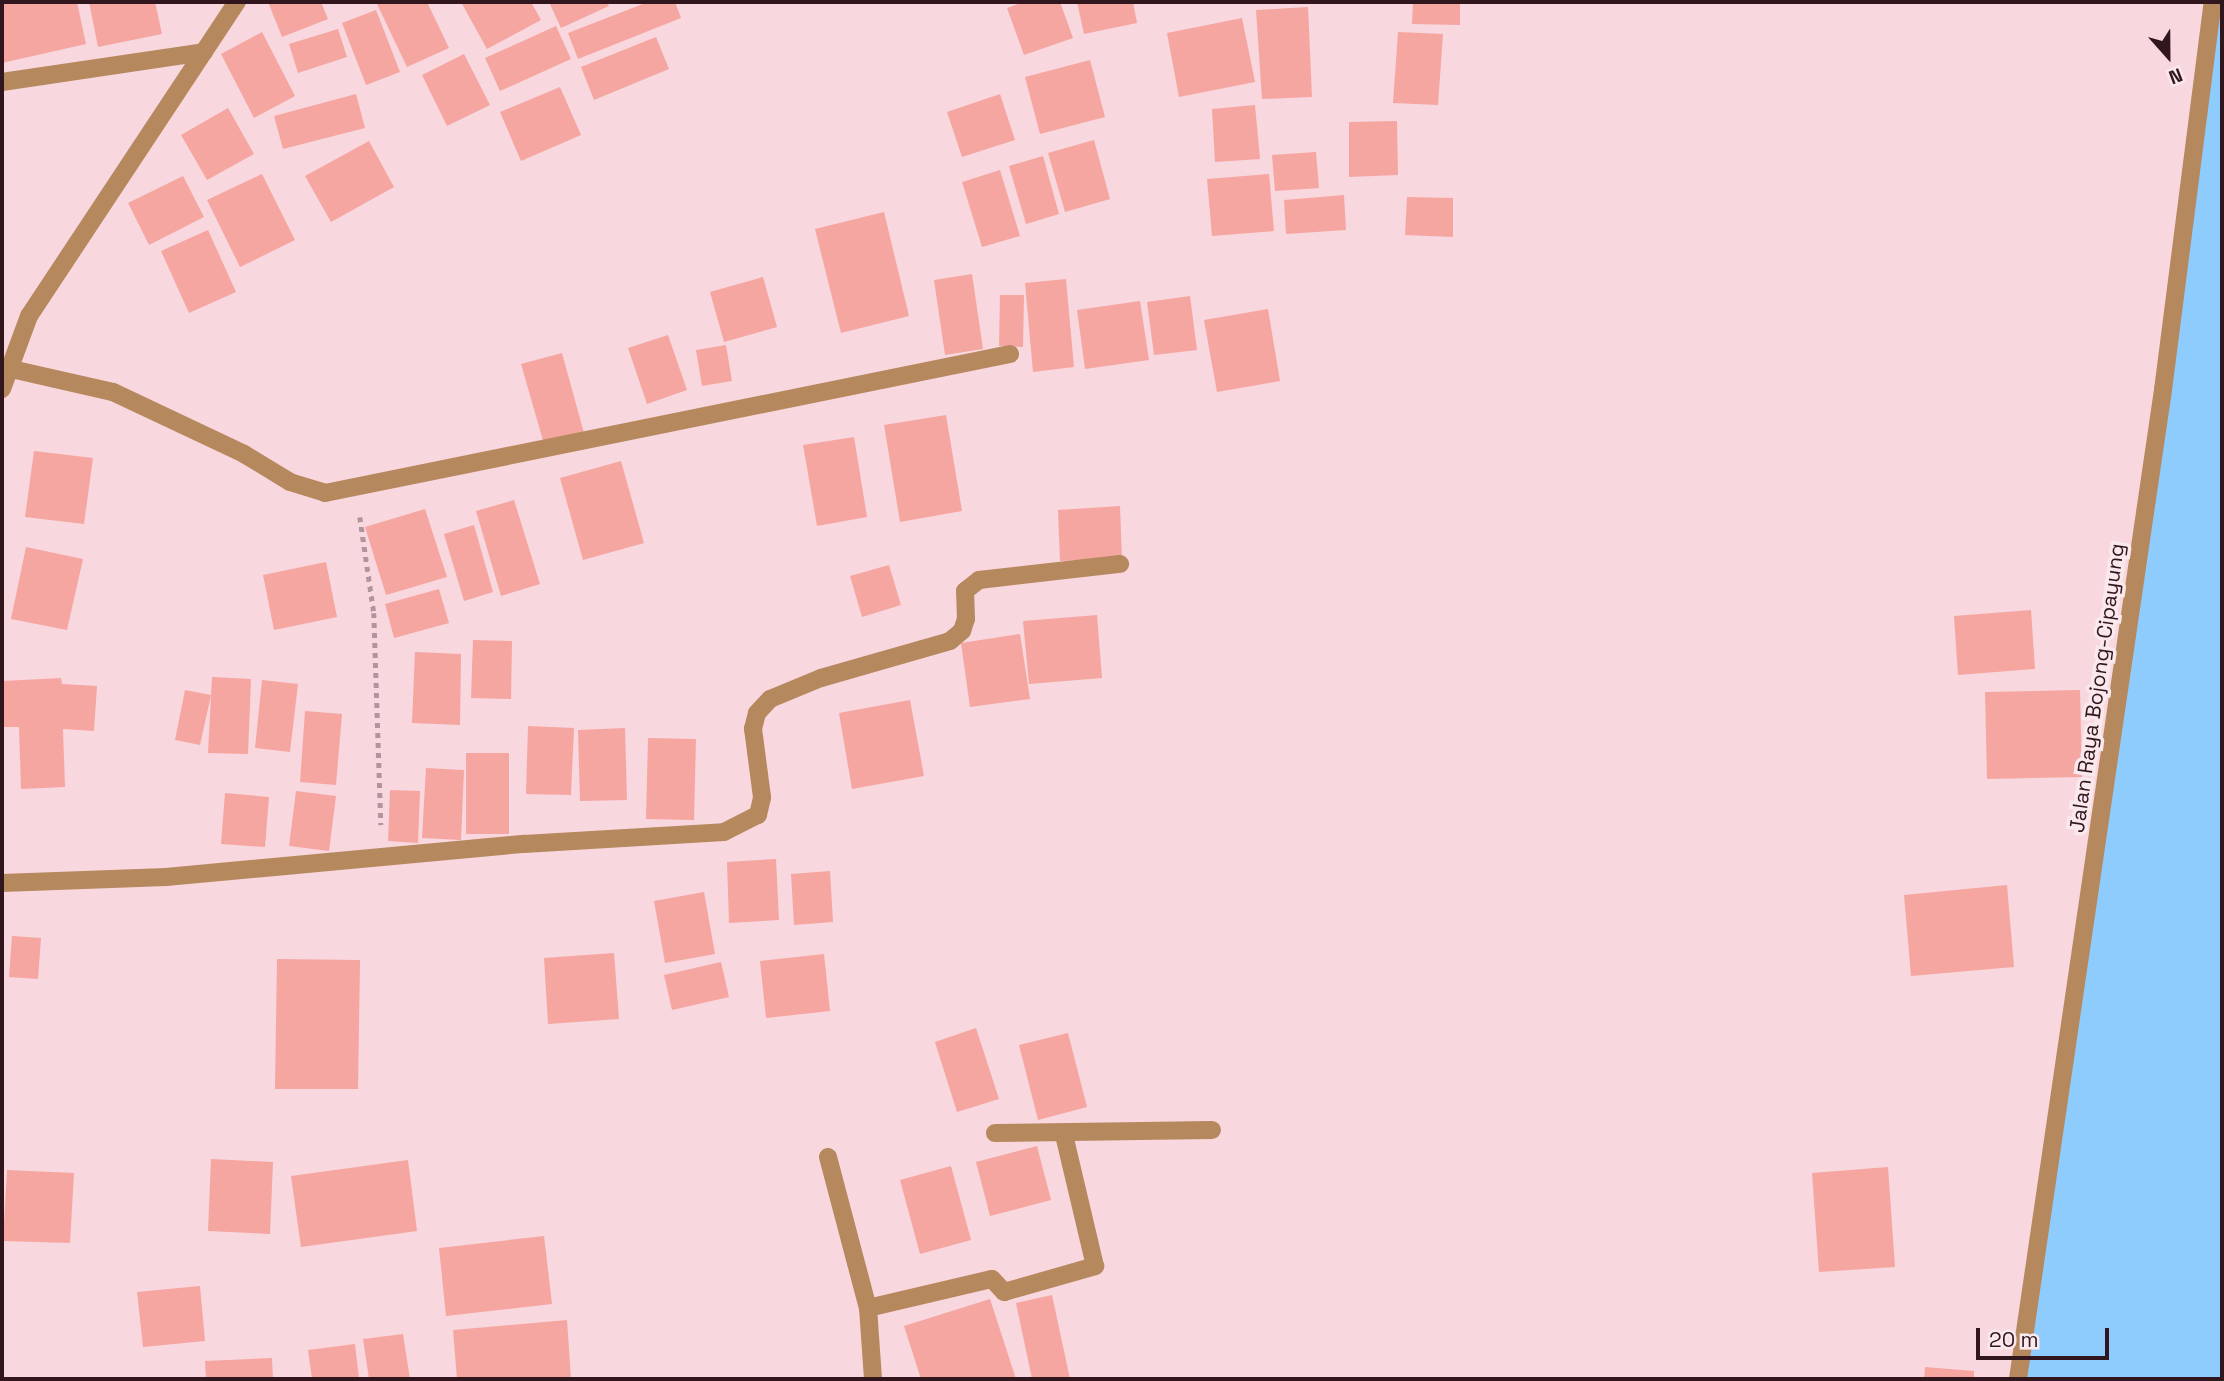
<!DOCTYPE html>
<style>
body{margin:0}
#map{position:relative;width:2224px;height:1381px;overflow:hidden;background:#f8d7de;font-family:"Space Grotesk",sans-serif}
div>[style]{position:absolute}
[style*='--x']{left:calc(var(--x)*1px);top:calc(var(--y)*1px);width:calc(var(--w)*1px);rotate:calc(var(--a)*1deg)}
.water>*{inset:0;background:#8fccfe}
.building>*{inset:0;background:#f5a6a1}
.path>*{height:4.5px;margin-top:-2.25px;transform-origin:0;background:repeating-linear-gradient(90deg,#b4949c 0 5px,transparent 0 10px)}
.service>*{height:18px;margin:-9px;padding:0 9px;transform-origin:9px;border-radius:9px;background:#b6885e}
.minor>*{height:18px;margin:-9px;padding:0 9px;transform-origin:9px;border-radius:9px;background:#b6885e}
.tertiary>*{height:18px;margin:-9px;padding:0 9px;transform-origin:9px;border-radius:9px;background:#b6885e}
span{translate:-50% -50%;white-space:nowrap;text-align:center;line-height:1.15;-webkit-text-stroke:7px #fae9ec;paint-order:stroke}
.street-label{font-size:21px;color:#32161e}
.frame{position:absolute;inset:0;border:4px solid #32161e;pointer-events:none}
.north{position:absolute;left:2133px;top:21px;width:70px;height:70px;-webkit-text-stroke:5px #fae9ec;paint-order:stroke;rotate:159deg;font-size:19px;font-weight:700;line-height:28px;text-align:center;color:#32161e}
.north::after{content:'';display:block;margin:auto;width:24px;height:32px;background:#32161e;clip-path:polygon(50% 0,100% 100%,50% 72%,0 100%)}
.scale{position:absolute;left:1976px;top:1328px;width:133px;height:32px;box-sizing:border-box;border:4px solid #32161e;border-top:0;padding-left:9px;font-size:21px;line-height:24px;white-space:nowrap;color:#32161e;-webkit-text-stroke:5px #fae9ec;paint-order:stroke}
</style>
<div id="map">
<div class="water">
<div style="clip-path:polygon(2209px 2px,2222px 2px,2222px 1379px,2016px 1379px)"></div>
</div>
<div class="building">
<div style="clip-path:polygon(2px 2px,77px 2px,86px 44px,2px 63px)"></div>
<div style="clip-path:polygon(89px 2px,155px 2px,162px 34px,98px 47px)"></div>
<div style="clip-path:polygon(268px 2px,321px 2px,328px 19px,282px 37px)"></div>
<div style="clip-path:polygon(382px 2px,427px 2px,449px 48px,407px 67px,377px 4px)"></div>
<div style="clip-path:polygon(461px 2px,531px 2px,541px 20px,487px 49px)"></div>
<div style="clip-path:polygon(549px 2px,607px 2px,609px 6px,561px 28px)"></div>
<div style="clip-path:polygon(648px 2px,675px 2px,681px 18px,578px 59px,568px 33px)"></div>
<div style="clip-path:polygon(1024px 2px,1060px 2px,1073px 38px,1024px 55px,1007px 8px)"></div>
<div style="clip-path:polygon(1077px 2px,1133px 2px,1137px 23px,1084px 34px)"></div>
<div style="clip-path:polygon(1413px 2px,1460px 2px,1460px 25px,1412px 24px)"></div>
<div style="clip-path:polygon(1308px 7px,1312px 97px,1262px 99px,1256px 10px)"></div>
<div style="clip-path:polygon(376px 10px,400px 72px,366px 85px,342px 23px)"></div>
<div style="clip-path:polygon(1242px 18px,1255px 82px,1179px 97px,1167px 33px)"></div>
<div style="clip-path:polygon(556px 26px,571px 59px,500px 91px,485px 58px)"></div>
<div style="clip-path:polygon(338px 29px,347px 57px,298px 73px,289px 44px)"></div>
<div style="clip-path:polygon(262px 32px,295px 96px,254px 118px,221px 54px)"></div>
<div style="clip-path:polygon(1398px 32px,1443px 34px,1438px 105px,1393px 103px)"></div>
<div style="clip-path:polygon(656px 37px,669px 69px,594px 100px,581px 67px)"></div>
<div style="clip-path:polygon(464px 54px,490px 105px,447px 126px,422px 75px)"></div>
<div style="clip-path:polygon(1090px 60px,1105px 117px,1040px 134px,1025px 77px)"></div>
<div style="clip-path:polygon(560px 87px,581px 135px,521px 161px,500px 112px)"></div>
<div style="clip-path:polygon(356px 94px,365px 128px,283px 149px,274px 116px)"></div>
<div style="clip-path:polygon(1000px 94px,1015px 140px,962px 157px,947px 112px)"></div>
<div style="clip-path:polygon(1255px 105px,1260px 159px,1215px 162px,1212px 109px)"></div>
<div style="clip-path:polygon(228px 108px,254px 154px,207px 180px,181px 135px)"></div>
<div style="clip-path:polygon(1397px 121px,1398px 175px,1349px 177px,1349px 122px)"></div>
<div style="clip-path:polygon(1094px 140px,1110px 199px,1065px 212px,1048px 153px)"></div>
<div style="clip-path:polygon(369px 141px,394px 187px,331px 222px,305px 176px)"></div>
<div style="clip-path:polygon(1316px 152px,1319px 188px,1275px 191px,1272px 155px)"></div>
<div style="clip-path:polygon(1043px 156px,1059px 214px,1026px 224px,1009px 166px)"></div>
<div style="clip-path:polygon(1000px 170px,1020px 236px,982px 247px,962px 182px)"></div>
<div style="clip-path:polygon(262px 174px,295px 240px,240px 267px,207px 200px)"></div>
<div style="clip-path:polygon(1269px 174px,1274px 231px,1212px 236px,1207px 179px)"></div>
<div style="clip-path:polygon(183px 176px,204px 217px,149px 245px,128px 203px)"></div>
<div style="clip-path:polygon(1344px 195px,1346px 230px,1286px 234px,1284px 200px)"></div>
<div style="clip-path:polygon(1407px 197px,1453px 198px,1453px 237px,1405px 235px)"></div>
<div style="clip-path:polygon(884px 212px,909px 316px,841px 333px,815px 229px)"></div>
<div style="clip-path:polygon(208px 230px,236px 292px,189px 313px,161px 251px)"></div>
<div style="clip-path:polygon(972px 274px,983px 349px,945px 355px,934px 280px)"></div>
<div style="clip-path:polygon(763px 277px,777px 327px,724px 342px,710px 292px)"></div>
<div style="clip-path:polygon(1066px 279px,1074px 367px,1033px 372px,1025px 283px)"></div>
<div style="clip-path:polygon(1000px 295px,1024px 295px,1023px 347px,999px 346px)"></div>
<div style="clip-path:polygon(1190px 296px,1197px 350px,1154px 355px,1147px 302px)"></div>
<div style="clip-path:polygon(1140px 301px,1149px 360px,1085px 369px,1077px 310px)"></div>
<div style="clip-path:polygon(1268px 309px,1280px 381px,1217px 392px,1204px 320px)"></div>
<div style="clip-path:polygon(668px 335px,687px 390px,647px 404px,628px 348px)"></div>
<div style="clip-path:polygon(726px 345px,732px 381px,702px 386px,696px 350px)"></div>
<div style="clip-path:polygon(562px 353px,584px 433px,544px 444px,521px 364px)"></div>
<div style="clip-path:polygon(946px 415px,962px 511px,900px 522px,884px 425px)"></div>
<div style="clip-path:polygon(854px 437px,867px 517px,817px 526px,803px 445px)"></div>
<div style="clip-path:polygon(34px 451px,93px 458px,84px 524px,25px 517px)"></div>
<div style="clip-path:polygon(621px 461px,644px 543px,583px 560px,560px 478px)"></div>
<div style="clip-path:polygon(514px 500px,540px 584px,501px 596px,476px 511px)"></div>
<div style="clip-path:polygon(1120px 506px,1122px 558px,1060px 561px,1058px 510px)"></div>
<div style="clip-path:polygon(425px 509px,447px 577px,386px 595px,365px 527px)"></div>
<div style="clip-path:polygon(474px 525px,493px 592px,464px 601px,444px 534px)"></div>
<div style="clip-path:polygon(26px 547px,83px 559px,67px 630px,11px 619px)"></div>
<div style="clip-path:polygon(326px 562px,337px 617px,274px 630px,263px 575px)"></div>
<div style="clip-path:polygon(889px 565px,901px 605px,862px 617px,850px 576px)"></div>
<div style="clip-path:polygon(439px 589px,449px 623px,394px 638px,385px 604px)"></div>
<div style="clip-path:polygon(2031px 610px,2035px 669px,1958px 675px,1954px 616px)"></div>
<div style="clip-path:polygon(1097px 615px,1102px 678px,1029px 684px,1023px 621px)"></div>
<div style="clip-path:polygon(1020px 634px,1030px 699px,970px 707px,961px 643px)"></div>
<div style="clip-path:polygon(473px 640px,512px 641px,511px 699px,471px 698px)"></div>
<div style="clip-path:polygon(415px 652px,461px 654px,460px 725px,412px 723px)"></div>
<div style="clip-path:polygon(212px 677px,251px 679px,248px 754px,208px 753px)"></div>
<div style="clip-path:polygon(61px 678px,62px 684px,97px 686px,94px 731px,63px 729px,65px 787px,21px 789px,19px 727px,2px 727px,2px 681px)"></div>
<div style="clip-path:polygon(262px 680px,298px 684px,290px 752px,255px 748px)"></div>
<div style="clip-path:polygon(185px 690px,211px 695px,200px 745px,175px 740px)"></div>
<div style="clip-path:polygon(2080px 690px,2082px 777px,1987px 779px,1985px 692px)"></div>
<div style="clip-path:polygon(910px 700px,924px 776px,852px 789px,839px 713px)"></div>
<div style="clip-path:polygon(305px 711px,342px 714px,336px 785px,300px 782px)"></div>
<div style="clip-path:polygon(528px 726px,574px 728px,571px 795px,526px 794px)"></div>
<div style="clip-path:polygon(625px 728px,627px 800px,580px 801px,578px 730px)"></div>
<div style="clip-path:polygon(648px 738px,696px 739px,694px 820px,646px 819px)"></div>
<div style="clip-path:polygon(466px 753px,509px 753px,509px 834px,466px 834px)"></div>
<div style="clip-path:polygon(426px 768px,464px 770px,461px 840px,422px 838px)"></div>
<div style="clip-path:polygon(390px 790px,420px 791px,418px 843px,388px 841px)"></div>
<div style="clip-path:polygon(296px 791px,336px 796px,329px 851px,289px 846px)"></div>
<div style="clip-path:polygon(225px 793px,269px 797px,265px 847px,221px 844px)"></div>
<div style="clip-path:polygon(776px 859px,779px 920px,729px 923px,727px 862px)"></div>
<div style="clip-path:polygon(830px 871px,833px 922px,794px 925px,791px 874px)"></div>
<div style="clip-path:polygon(2007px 885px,2014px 967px,1911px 976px,1904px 895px)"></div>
<div style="clip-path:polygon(704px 892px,715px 954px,665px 963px,654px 901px)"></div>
<div style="clip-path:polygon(12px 936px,41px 938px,38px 979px,9px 977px)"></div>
<div style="clip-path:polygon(614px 953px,619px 1019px,548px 1024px,544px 958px)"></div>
<div style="clip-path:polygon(824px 954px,830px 1011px,766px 1018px,760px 961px)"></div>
<div style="clip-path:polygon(277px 959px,360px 960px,358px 1089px,275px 1089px)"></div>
<div style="clip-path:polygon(721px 962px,729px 997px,672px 1010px,664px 975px)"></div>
<div style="clip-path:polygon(976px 1028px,999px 1099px,957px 1112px,935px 1042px)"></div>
<div style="clip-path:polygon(1068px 1033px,1087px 1107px,1038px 1120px,1019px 1045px)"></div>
<div style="clip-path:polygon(1037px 1146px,1051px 1200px,990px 1216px,976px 1162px)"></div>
<div style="clip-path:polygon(211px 1159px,273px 1162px,270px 1234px,208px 1231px)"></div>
<div style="clip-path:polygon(408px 1160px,417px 1231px,301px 1247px,291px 1176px)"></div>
<div style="clip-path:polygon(951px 1166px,971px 1240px,920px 1254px,900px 1180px)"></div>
<div style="clip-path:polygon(1888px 1167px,1895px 1267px,1819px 1272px,1812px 1173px)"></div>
<div style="clip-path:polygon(7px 1170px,74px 1173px,70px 1243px,3px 1241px)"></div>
<div style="clip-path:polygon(544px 1236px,552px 1304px,446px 1316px,439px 1248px)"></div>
<div style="clip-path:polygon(200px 1286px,205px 1341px,143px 1347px,137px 1292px)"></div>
<div style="clip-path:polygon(1052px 1295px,1070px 1379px,1032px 1379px,1016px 1303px)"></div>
<div style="clip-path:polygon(990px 1299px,1016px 1379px,921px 1379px,904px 1326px)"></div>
<div style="clip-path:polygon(567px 1320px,571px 1379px,457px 1379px,453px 1330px)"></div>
<div style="clip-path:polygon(403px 1334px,410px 1379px,369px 1379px,363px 1339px)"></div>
<div style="clip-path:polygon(355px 1344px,359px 1379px,312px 1379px,308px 1350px)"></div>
<div style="clip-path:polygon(272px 1358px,273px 1379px,206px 1379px,205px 1361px)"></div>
<div style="clip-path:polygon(1925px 1367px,1974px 1371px,1974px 1379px,1924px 1379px)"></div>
</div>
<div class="path">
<div style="--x:360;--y:517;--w:97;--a:81.7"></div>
<div style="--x:374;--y:613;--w:212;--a:88.1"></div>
</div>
<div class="service">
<div style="--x:2;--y:82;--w:204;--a:-8.4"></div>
</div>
<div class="minor">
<div style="--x:7;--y:368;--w:109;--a:12.8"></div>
<div style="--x:113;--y:392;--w:145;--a:25.3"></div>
<div style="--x:244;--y:454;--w:54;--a:31.3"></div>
<div style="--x:290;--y:482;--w:37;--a:17"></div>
<div style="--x:325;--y:493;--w:699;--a:-11.47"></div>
<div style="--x:2;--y:389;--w:78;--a:-69.7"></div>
<div style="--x:29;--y:316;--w:377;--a:-56.5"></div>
<div style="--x:2;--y:883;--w:164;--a:-2.1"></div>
<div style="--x:166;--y:877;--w:360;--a:-5.3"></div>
<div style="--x:524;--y:844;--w:200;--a:-3.4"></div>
<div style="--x:724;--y:832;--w:38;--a:-27"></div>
<div style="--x:758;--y:815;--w:18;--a:-77"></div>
<div style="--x:762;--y:797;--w:69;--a:-97.5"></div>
<div style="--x:753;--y:729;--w:16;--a:-76"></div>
<div style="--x:757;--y:713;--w:19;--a:-47"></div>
<div style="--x:770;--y:699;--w:55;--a:-22.4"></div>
<div style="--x:821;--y:678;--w:134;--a:-16"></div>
<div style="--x:950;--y:641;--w:16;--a:-40"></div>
<div style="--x:962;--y:631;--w:13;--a:-72"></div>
<div style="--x:966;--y:619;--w:28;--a:-92"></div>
<div style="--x:965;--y:591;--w:18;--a:-38"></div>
<div style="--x:979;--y:580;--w:142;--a:-6.5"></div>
<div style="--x:995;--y:1133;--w:217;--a:-0.8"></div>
<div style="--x:828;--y:1157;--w:156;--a:75.2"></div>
<div style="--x:873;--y:1379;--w:71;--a:-94"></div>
<div style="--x:868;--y:1308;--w:127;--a:-13.2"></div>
<div style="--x:992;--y:1279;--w:18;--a:47"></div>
<div style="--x:1004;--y:1292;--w:95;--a:-15.9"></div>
<div style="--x:1095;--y:1266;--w:135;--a:-103.3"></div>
</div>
<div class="tertiary">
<div style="--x:2018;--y:1379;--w:1000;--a:-81.66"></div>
<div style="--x:2163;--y:390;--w:391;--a:-82.7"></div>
</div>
<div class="street-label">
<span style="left:2097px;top:688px;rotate:-82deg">Jalan Raya Bojong-Cipayung</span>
</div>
<div class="frame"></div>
<div class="north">N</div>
<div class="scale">20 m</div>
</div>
